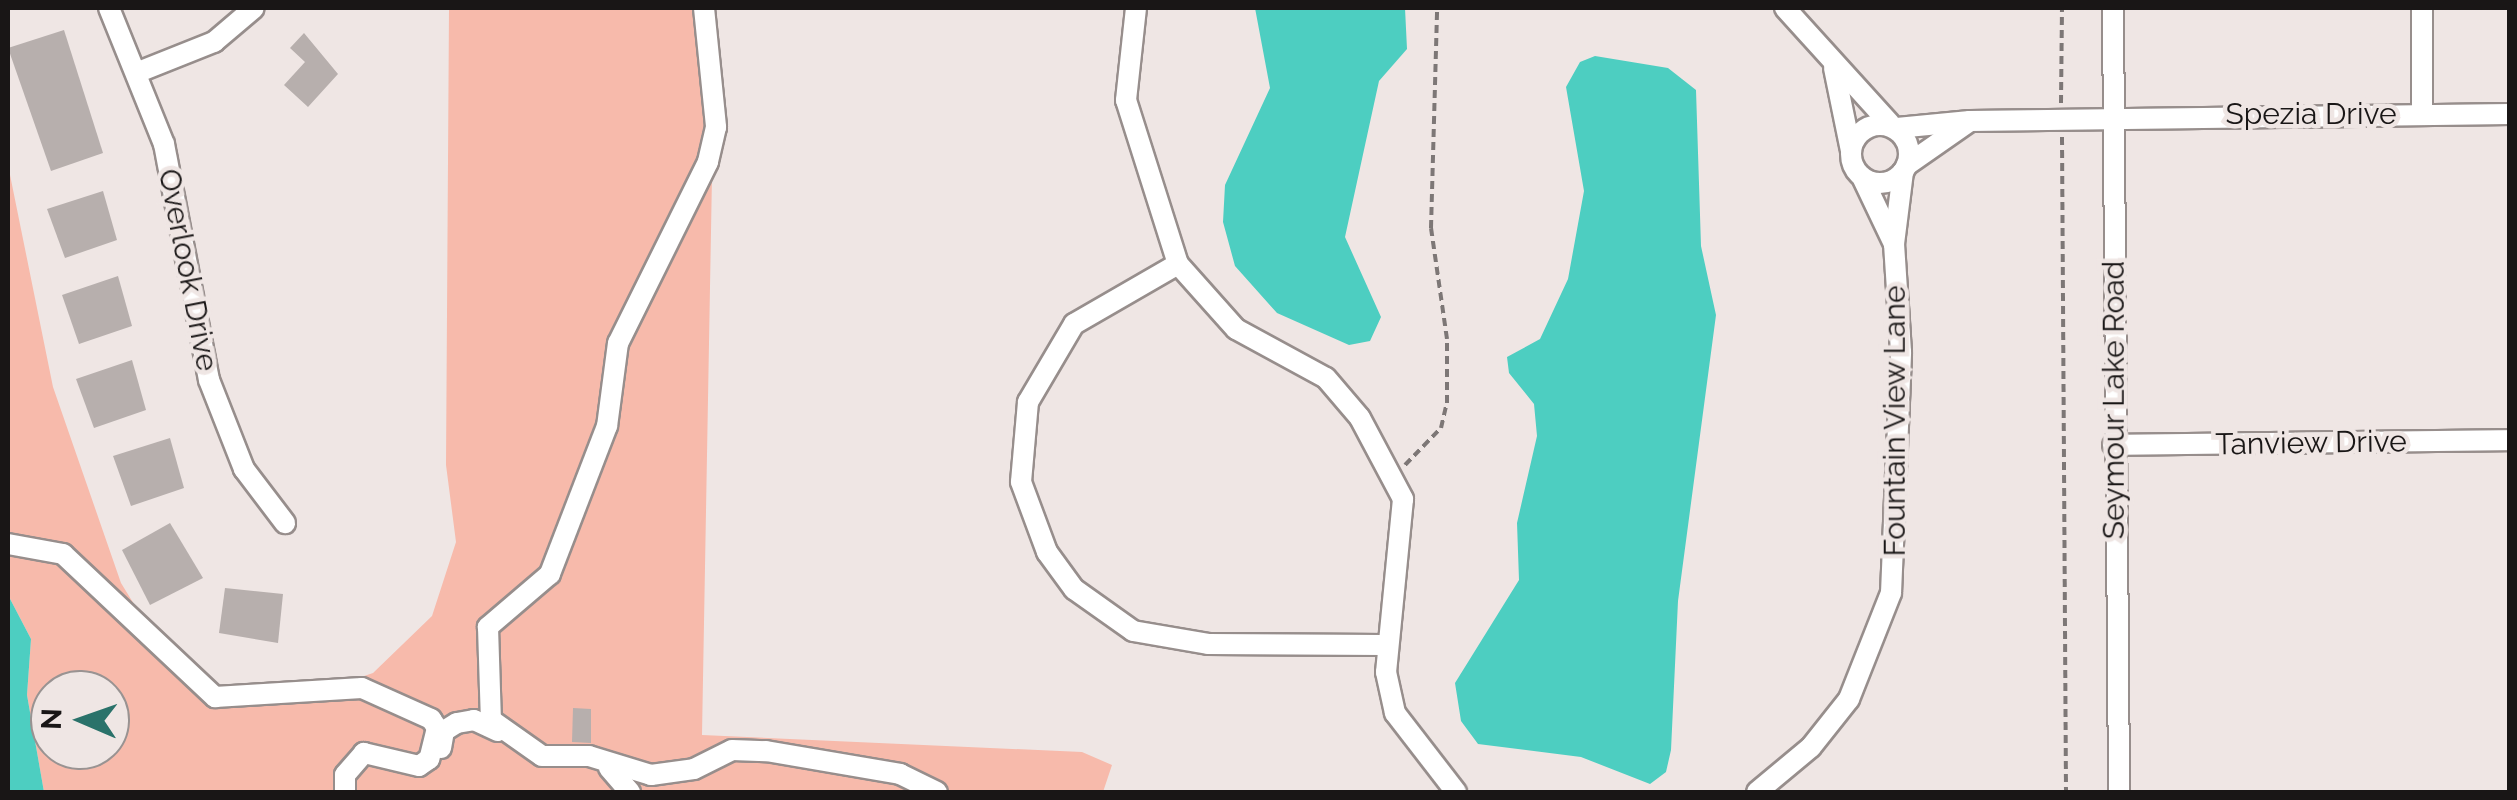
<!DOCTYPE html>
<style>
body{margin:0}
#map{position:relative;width:2517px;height:800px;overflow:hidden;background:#efe6e4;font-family:Raleway,sans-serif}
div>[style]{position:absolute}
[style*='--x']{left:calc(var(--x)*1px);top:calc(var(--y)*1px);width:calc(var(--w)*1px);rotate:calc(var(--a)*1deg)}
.green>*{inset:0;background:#f7baab}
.water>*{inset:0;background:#4dcec1}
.building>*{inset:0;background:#b7afad}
.path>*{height:4px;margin-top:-2px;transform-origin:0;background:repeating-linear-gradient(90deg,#7d7776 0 8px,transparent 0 13px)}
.roads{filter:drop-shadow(2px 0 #978e8c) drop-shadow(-2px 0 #978e8c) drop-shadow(0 2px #978e8c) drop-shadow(0 -2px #978e8c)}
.minor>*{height:20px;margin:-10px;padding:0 10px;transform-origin:10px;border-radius:10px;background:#fff}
.minor>.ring{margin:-10px;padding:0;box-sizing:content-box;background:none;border:20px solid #fff;border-radius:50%}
span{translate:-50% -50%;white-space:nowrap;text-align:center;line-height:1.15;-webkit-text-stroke:9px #efe6e4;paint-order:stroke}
.street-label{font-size:30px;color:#191616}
.frame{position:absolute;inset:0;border:10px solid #191616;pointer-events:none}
.north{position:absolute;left:30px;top:670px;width:100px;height:100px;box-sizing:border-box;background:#efe6e4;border:2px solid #999392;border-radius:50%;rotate:272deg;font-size:28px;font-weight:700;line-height:40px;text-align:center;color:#191616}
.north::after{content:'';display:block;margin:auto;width:35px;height:45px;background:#2a726a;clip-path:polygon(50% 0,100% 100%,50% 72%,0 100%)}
</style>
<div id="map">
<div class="green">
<div style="clip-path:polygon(evenodd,449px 8px,715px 8px,702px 735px,1082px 752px,1112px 765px,1103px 792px,44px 792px,27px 695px,31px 639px,8px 595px,8px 165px,53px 387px,121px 583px,156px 640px,221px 686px,300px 698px,373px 673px,432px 616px,456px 542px,446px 465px,449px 8px,50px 690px,110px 690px,110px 750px,50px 750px,50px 690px)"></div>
</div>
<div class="water">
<div style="clip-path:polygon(1255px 8px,1405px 8px,1407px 49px,1379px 81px,1345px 237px,1381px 317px,1370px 341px,1349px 345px,1277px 313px,1235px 266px,1223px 222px,1225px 185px,1270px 88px)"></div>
<div style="clip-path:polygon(1595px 56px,1668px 68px,1696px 90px,1701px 246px,1716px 315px,1678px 601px,1671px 750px,1666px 772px,1650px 784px,1581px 757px,1478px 744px,1461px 721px,1455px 683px,1519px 580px,1517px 523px,1537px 436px,1534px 404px,1509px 373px,1507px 357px,1540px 339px,1568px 279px,1584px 191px,1566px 87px,1580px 62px)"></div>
<div style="clip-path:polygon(8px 595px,31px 639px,27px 695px,44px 792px,8px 792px)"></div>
</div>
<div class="building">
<div style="clip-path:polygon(64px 30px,103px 153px,51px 171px,8px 48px)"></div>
<div style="clip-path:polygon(304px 33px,338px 74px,308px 107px,284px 85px,305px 62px,290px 48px)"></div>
<div style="clip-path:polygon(103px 191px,117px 240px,65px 258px,47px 209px)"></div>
<div style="clip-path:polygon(118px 276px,132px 326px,79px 344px,62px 295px)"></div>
<div style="clip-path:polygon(132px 360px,146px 410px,94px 428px,76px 379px)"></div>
<div style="clip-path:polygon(170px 438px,184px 488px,131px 506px,113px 456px)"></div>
<div style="clip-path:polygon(170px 523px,203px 578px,150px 605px,122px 550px)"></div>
<div style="clip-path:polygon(225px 588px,283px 594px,278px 643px,219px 633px)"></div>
<div style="clip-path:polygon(573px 708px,591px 709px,591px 743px,572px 742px)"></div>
</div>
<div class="path">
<div style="--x:2061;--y:103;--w:95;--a:-89.4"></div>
<div style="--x:2062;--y:137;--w:655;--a:89.65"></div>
<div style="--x:1405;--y:465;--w:52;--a:-45.8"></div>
<div style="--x:1441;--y:428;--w:26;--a:-77"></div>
<div style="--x:1447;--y:403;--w:64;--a:-90"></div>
<div style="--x:1447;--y:339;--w:112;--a:-98.2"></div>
<div style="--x:1431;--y:228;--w:220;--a:-88.4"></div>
</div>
<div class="roads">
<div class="minor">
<div style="--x:109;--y:8;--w:147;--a:68"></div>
<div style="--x:164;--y:144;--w:240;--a:79.2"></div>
<div style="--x:209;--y:380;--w:96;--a:68.5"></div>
<div style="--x:244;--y:469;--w:68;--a:52.8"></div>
<div style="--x:704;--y:8;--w:120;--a:84.2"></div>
<div style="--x:716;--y:127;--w:36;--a:103"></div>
<div style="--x:708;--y:162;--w:202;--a:116.4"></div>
<div style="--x:618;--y:343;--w:84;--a:97.5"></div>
<div style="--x:607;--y:426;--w:159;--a:111.1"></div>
<div style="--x:550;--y:574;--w:82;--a:139.5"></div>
<div style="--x:488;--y:627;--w:93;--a:88.2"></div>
<div style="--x:491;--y:720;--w:62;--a:35.2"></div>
<div style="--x:542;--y:756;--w:47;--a:0"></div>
<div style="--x:589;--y:756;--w:65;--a:17"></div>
<div style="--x:651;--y:775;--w:43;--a:-7.9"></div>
<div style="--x:694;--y:769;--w:42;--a:-26.6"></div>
<div style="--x:732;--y:750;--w:34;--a:2"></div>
<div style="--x:766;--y:751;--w:136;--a:9.7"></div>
<div style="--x:900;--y:774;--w:41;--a:25.9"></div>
<div style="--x:1136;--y:8;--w:93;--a:96.2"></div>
<div style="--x:1126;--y:100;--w:172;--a:72.4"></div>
<div style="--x:1178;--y:264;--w:87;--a:48.3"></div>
<div style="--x:1236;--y:329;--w:102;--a:28.6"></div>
<div style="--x:1326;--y:378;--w:52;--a:49.6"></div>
<div style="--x:1360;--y:418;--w:92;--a:62"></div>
<div style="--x:1403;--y:499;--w:174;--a:95.6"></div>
<div style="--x:1386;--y:672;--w:42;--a:77.6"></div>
<div style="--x:1395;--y:713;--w:100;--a:52.3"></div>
<div style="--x:1785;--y:8;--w:156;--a:47.8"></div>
<div style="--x:2113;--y:8;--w:784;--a:89.56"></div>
<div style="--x:1834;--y:68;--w:85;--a:78.4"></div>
<div style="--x:141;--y:71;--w:79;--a:-21.7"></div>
<div style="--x:214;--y:42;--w:52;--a:-40.4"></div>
<div style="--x:2422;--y:114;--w:106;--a:-90"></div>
<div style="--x:1970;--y:121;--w:540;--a:-0.74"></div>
<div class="ring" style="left:1851px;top:125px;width:38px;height:38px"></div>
<div style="--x:1897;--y:128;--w:73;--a:-5.5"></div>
<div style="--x:1970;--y:121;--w:77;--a:145.1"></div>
<div style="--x:1863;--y:179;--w:72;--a:64.5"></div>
<div style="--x:1894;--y:244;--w:73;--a:-82.9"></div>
<div style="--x:1178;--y:264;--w:120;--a:150"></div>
<div style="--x:1074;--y:324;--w:91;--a:120.5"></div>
<div style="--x:1028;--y:402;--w:80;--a:95"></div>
<div style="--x:1021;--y:482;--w:75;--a:69.6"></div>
<div style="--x:1047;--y:552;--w:46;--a:53.9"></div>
<div style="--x:1074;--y:589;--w:72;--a:35.4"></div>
<div style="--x:1133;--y:631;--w:76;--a:9.8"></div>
<div style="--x:1208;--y:644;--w:175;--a:0.3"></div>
<div style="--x:2113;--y:445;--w:397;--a:-0.7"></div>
<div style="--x:8;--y:544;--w:56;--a:10.3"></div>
<div style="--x:63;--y:554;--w:209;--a:43.3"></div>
<div style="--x:215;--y:697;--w:147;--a:-3.5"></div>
<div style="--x:362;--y:688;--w:76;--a:24.2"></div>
<div style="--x:431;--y:719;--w:11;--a:56"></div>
<div style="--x:437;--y:728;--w:32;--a:104"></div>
<div style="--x:429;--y:759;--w:12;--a:145"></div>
<div style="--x:419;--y:766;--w:57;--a:-166.7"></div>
<div style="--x:364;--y:753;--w:29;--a:131"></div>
<div style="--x:345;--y:775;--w:17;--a:90"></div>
<div style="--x:441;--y:748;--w:17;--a:-80"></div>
<div style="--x:444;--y:731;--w:15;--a:-32"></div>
<div style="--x:457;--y:723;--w:17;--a:-10"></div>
<div style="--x:474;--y:720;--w:26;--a:25"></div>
<div style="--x:609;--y:768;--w:32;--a:49"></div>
<div style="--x:1757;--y:792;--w:70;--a:-39.8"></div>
<div style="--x:1811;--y:747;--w:61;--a:-51.6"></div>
<div style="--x:1849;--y:699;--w:114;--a:-68.4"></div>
<div style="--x:1891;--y:593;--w:241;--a:-87.6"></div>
<div style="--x:1901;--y:352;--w:108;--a:-93.7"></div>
</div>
</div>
<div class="street-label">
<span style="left:2311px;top:114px">Spezia Drive</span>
<span style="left:188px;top:270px;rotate:79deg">Overlook Drive</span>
<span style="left:2114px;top:400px;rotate:-90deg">Seymour Lake Road</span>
<span style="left:1895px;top:421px;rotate:-90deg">Fountain View Lane</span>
<span style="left:2311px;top:443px;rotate:-1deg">Tanview Drive</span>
</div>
<div class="frame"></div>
<div class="north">N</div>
</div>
